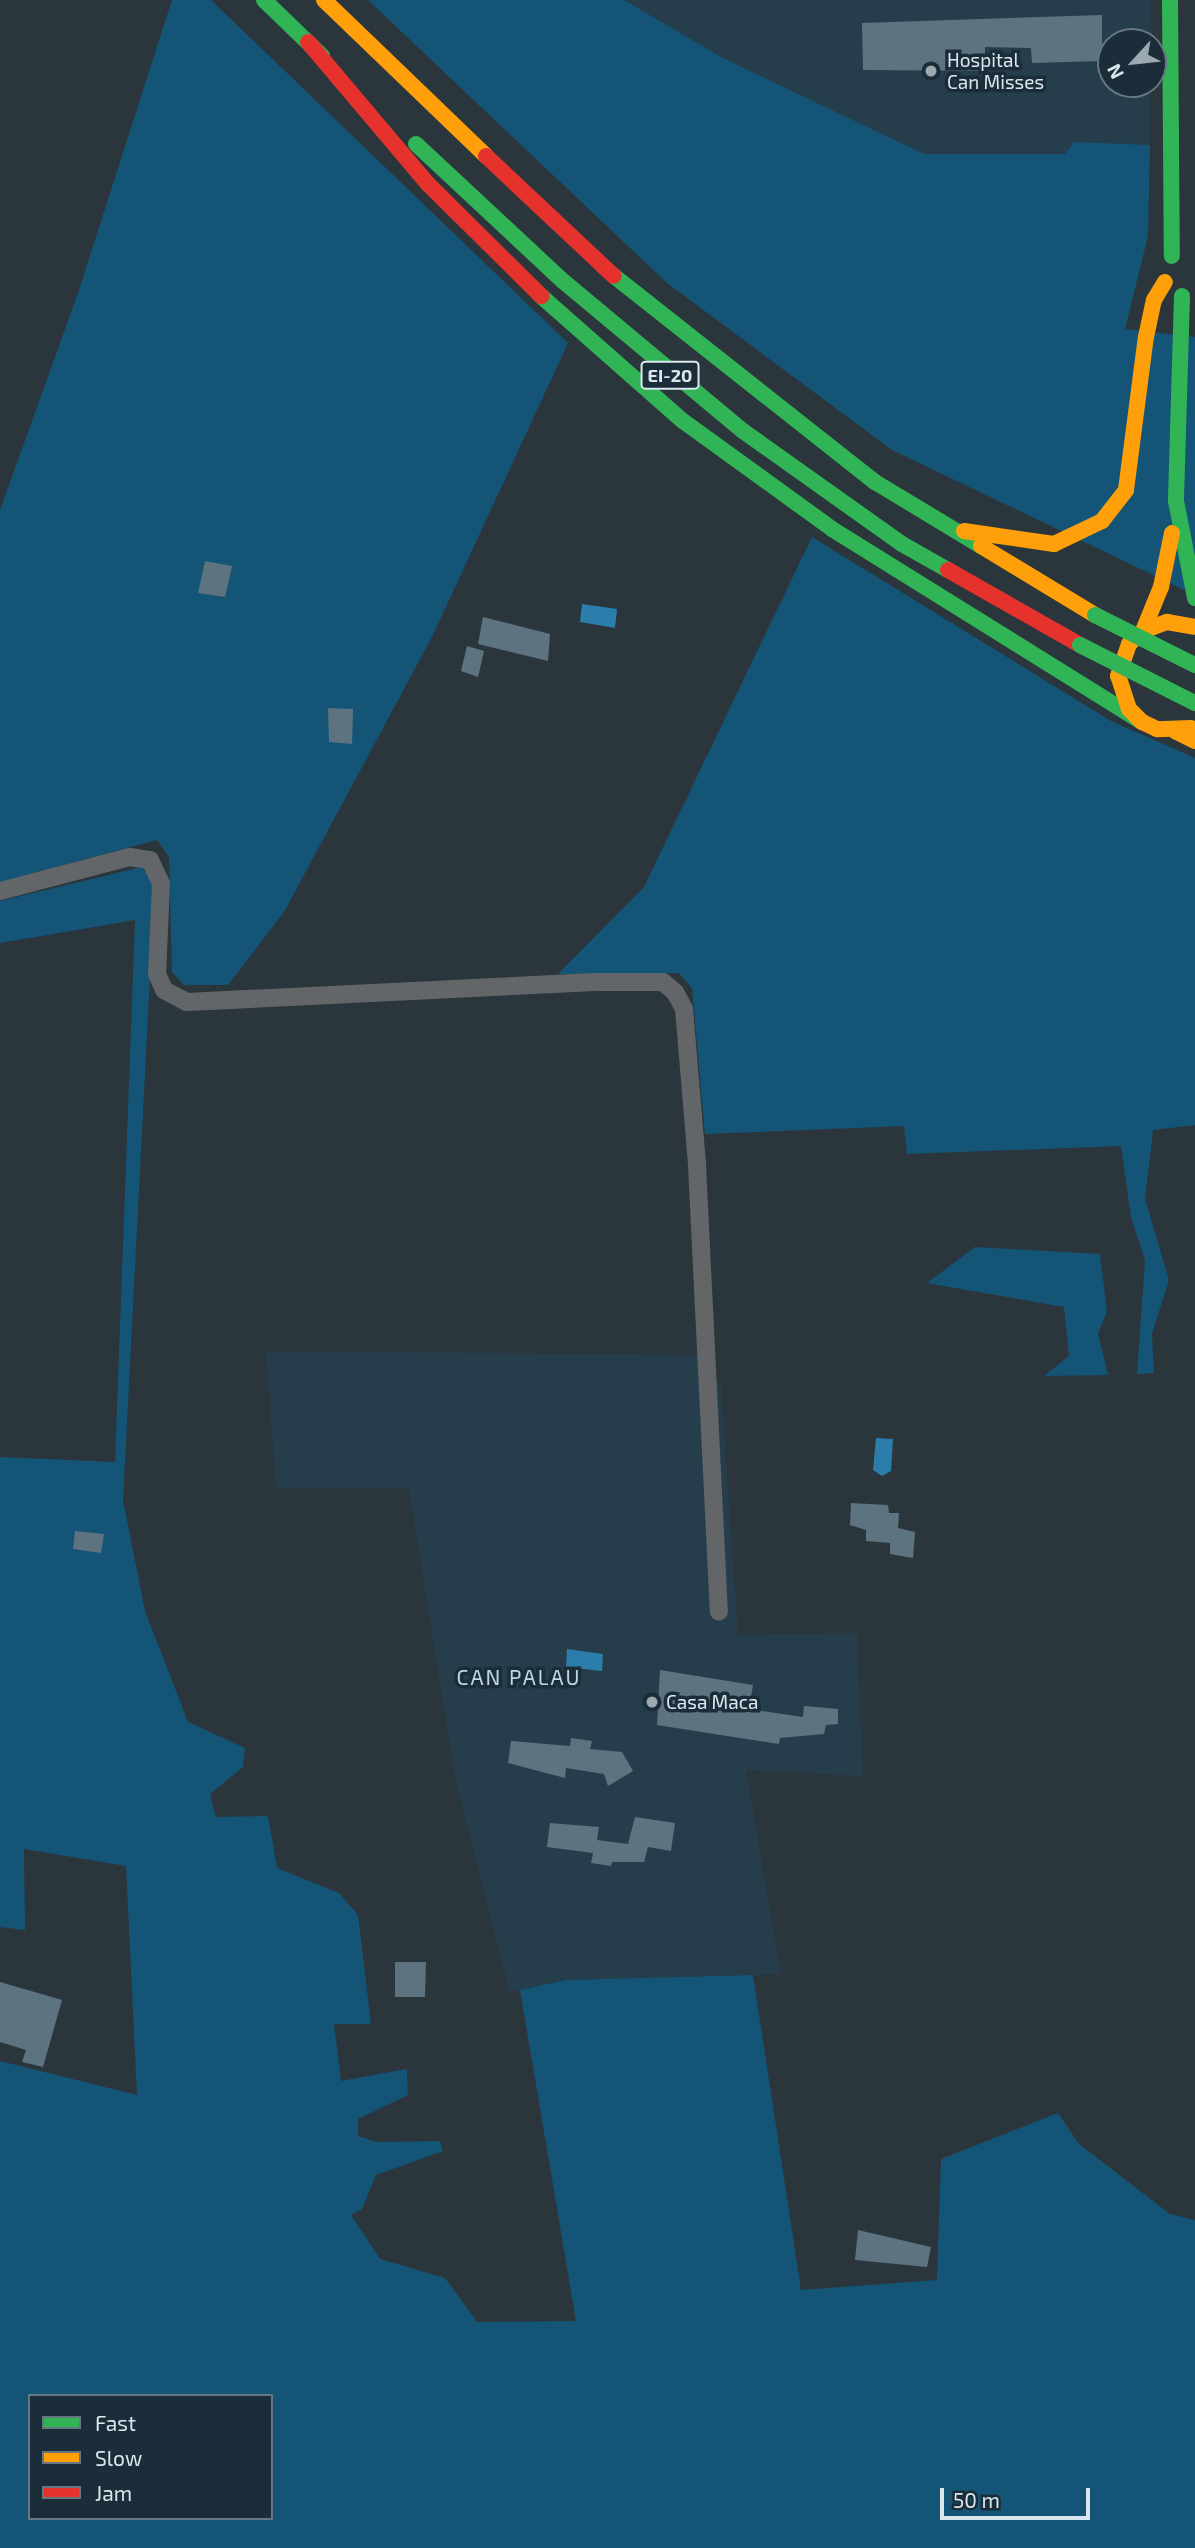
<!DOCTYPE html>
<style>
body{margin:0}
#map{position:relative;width:1195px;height:2548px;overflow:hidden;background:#2b363c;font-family:"Exo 2",sans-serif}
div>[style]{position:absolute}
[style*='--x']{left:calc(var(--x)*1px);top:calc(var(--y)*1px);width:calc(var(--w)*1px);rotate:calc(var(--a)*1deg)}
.built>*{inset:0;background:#263e4c}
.green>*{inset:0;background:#145577}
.water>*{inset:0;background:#2b7eac}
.building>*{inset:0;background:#5e7380}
.street>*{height:18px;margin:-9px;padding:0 9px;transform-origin:9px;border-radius:9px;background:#626669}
.fast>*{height:16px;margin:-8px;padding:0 8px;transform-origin:8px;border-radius:8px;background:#30b455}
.slow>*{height:16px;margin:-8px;padding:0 8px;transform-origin:8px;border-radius:8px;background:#ff9f0a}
.jam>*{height:16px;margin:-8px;padding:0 8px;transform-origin:8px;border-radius:8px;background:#e5322d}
.fast-bridge>*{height:16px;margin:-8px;padding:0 8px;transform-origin:8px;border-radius:8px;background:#30b455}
.dots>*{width:19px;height:19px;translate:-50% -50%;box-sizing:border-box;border:4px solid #1a2d39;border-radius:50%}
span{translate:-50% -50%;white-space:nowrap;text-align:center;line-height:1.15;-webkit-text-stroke:7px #1a2d39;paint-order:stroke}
.shield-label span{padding:2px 5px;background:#1a2d39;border:2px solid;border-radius:5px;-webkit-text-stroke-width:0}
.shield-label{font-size:18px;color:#dbe7ef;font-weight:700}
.poi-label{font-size:19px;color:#dbe7ef}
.left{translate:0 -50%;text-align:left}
.neighbourhood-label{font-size:21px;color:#bfd6e6;letter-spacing:2px}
.legend{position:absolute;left:28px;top:2394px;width:245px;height:126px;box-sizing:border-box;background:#1a2d39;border:2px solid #677782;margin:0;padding:9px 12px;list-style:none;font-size:21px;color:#dbe7ef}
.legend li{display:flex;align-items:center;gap:14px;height:35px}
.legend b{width:35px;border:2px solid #677782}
.north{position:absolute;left:1097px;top:28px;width:70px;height:70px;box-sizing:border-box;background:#1a2d39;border:2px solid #677782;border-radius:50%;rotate:243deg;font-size:19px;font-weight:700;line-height:28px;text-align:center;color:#dbe7ef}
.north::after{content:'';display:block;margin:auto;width:24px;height:32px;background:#9da9b0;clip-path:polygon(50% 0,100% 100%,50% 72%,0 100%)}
.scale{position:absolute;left:940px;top:2488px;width:150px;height:32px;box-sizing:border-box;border:4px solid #dbe7ef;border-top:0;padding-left:9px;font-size:21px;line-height:24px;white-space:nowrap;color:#dbe7ef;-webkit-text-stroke:5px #1a2d39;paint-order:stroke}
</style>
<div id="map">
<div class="built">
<div style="clip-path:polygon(624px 0,1151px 0,1150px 42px,1111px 42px,1111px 84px,1150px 84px,1150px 145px,1074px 142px,1065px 154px,924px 154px,723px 58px)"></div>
<div style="clip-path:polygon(266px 1351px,697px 1355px,721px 1386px,738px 1635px,857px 1633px,863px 1776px,746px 1770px,781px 1974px,566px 1980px,510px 1992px,456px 1784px,409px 1489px,276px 1488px)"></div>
</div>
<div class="green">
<div style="clip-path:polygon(172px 0,211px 0,568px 343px,432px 637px,284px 912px,228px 985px,184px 985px,172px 972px,169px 857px,157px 840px,0 882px,0 510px,78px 293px)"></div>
<div style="clip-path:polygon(368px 0,624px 0,723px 58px,924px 154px,1065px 154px,1074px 142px,1150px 145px,1148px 236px,1125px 329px,1195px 337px,1195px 595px,892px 450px,667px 283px)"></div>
<div style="clip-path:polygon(812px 537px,1111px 721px,1195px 758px,1195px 1125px,1153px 1130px,1145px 1199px,1169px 1280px,1152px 1334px,1154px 1373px,1137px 1374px,1145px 1260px,1131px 1217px,1121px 1146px,907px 1154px,904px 1126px,705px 1134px,692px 988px,679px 973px,558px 974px,644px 887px)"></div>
<div style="clip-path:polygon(evenodd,142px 867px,152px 880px,153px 918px,123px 1500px,145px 1611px,188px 1722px,245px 1748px,243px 1767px,210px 1794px,216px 1817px,268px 1816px,277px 1868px,339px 1893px,358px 1915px,371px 2024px,334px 2024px,341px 2081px,407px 2069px,408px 2095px,358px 2119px,358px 2136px,376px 2142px,440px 2141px,443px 2151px,376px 2175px,362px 2209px,351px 2215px,380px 2259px,445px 2278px,477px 2322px,576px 2321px,520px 1990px,566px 1980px,753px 1975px,801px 2290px,937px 2280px,941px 2159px,1058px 2113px,1079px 2144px,1170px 2214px,1195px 2220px,1195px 2548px,0 2548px,0 2061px,137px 2095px,126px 1866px,24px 1849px,25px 1930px,0 1927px,0 1457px,115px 1462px,135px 920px,0 943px,0 901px,142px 867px,30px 2396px,271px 2396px,271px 2518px,30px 2518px,30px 2396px)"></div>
<div style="clip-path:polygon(975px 1247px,1100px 1254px,1107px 1312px,1098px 1333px,1108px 1375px,1044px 1376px,1069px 1356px,1064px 1307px,927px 1283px)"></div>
</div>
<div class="water">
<div style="clip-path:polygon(582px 604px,617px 609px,615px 628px,580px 622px)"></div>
<div style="clip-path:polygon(876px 1438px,893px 1439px,891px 1471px,882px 1476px,873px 1470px)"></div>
<div style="clip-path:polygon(567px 1649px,603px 1654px,602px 1671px,566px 1667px)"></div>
</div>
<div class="building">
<div style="clip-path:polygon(1102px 15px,1102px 61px,1032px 63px,1031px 48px,985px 47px,985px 71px,863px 70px,862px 23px)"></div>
<div style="clip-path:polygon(205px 561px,232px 566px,225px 597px,198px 593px)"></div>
<div style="clip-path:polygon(483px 617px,550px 634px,548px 661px,478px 644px)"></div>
<div style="clip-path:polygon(467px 646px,484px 651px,478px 677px,461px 671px)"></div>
<div style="clip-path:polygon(328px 708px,353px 709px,352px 744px,329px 742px)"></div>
<div style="clip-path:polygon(851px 1503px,888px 1505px,889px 1513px,899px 1513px,898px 1528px,915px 1532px,913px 1558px,890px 1554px,890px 1543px,866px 1541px,866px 1530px,850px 1525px)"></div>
<div style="clip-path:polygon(75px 1531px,104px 1534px,101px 1553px,73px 1549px)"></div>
<div style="clip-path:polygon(660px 1670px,753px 1685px,749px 1709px,803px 1717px,804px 1706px,838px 1709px,838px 1724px,826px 1725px,824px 1734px,780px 1738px,779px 1744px,657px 1725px)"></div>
<div style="clip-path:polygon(571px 1738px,592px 1741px,590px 1749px,622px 1752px,633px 1771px,608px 1786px,604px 1774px,566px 1768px,565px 1778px,508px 1763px,511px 1741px,570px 1746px)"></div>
<div style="clip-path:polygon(635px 1817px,675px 1823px,671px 1851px,648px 1847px,644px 1862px,612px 1862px,611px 1866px,591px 1863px,593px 1853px,547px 1847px,550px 1823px,599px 1827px,597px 1840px,628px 1844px)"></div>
<div style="clip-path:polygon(395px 1962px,426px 1962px,425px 1997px,395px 1997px)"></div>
<div style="clip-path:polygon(0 1982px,62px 2000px,43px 2067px,22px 2062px,26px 2050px,0 2042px)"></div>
<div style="clip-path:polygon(858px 2230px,931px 2247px,927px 2267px,855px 2260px)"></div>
</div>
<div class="street">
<div style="--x:0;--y:891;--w:134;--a:-14.7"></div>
<div style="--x:130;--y:857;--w:20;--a:9"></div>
<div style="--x:150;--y:860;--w:26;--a:65"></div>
<div style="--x:161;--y:884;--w:90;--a:92.5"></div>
<div style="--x:157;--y:974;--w:17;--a:66"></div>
<div style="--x:164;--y:990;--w:26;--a:28"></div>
<div style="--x:187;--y:1002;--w:408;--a:-2.8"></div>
<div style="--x:595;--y:982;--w:68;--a:0"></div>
<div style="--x:663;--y:982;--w:16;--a:40"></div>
<div style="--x:675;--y:992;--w:19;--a:62"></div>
<div style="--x:684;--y:1009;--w:157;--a:85.2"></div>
<div style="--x:697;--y:1165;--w:447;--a:87.2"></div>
</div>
<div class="fast">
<div style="--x:264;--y:0;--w:81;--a:44"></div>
<div style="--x:1170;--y:0;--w:256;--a:89.6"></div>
<div style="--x:416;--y:144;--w:201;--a:43"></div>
<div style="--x:563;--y:281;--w:234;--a:39.8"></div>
<div style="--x:743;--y:431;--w:195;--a:35.4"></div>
<div style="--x:902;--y:544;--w:53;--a:29.5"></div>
<div style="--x:614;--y:276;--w:333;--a:38.3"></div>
<div style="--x:875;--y:482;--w:124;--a:31.1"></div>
<div style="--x:541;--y:296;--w:189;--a:41.4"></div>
<div style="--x:683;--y:421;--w:184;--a:35.9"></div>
<div style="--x:832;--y:529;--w:365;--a:31.9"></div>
<div style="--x:1182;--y:296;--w:205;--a:91.7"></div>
<div style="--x:1176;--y:501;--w:99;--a:78.9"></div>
</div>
<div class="slow">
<div style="--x:324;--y:0;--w:225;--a:43.9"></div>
<div style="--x:964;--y:531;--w:91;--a:8.2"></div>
<div style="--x:1054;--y:544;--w:53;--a:-25.6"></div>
<div style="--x:1102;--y:521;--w:39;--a:-52"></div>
<div style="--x:1126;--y:490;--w:154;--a:-82.6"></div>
<div style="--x:1146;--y:337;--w:38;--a:-78"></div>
<div style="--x:1154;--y:300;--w:21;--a:-59"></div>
<div style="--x:981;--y:546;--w:133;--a:31.2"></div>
<div style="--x:1143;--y:631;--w:48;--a:-67.8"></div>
<div style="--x:1161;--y:587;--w:55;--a:-78.5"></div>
<div style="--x:1191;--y:728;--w:34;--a:178"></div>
<div style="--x:1157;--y:729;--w:17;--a:-155"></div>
<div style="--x:1142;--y:722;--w:18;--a:-135"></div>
<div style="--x:1129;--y:709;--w:35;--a:-108"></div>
<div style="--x:1118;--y:676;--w:34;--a:-71"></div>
<div style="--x:1129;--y:644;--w:19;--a:-43"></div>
<div style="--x:1143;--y:631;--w:26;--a:-21"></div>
<div style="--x:1167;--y:622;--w:28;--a:10"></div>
<div style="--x:1175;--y:731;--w:22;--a:27"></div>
</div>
<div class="jam">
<div style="--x:308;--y:42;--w:185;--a:49.8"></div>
<div style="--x:427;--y:183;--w:161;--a:44.7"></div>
<div style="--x:486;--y:156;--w:175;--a:43.2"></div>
<div style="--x:948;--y:570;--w:152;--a:29.6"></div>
</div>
<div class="fast-bridge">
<div style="--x:1095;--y:615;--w:112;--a:26.6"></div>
<div style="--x:1080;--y:645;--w:129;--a:26.8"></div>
</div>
<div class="dots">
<div style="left:931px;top:71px;background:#9da9b0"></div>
<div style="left:652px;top:1702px;background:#9da9b0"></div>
</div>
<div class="shield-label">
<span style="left:670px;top:375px">EI-20</span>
</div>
<div class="poi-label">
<span class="left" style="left:947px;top:71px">Hospital<br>Can Misses</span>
<span class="left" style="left:666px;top:1702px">Casa Maca</span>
</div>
<div class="neighbourhood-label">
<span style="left:519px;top:1677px">CAN PALAU</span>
</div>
<ul class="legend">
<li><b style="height:9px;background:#30b455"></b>Fast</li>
<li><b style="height:9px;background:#ff9f0a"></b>Slow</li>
<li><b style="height:9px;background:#e5322d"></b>Jam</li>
</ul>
<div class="north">N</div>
<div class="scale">50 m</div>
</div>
